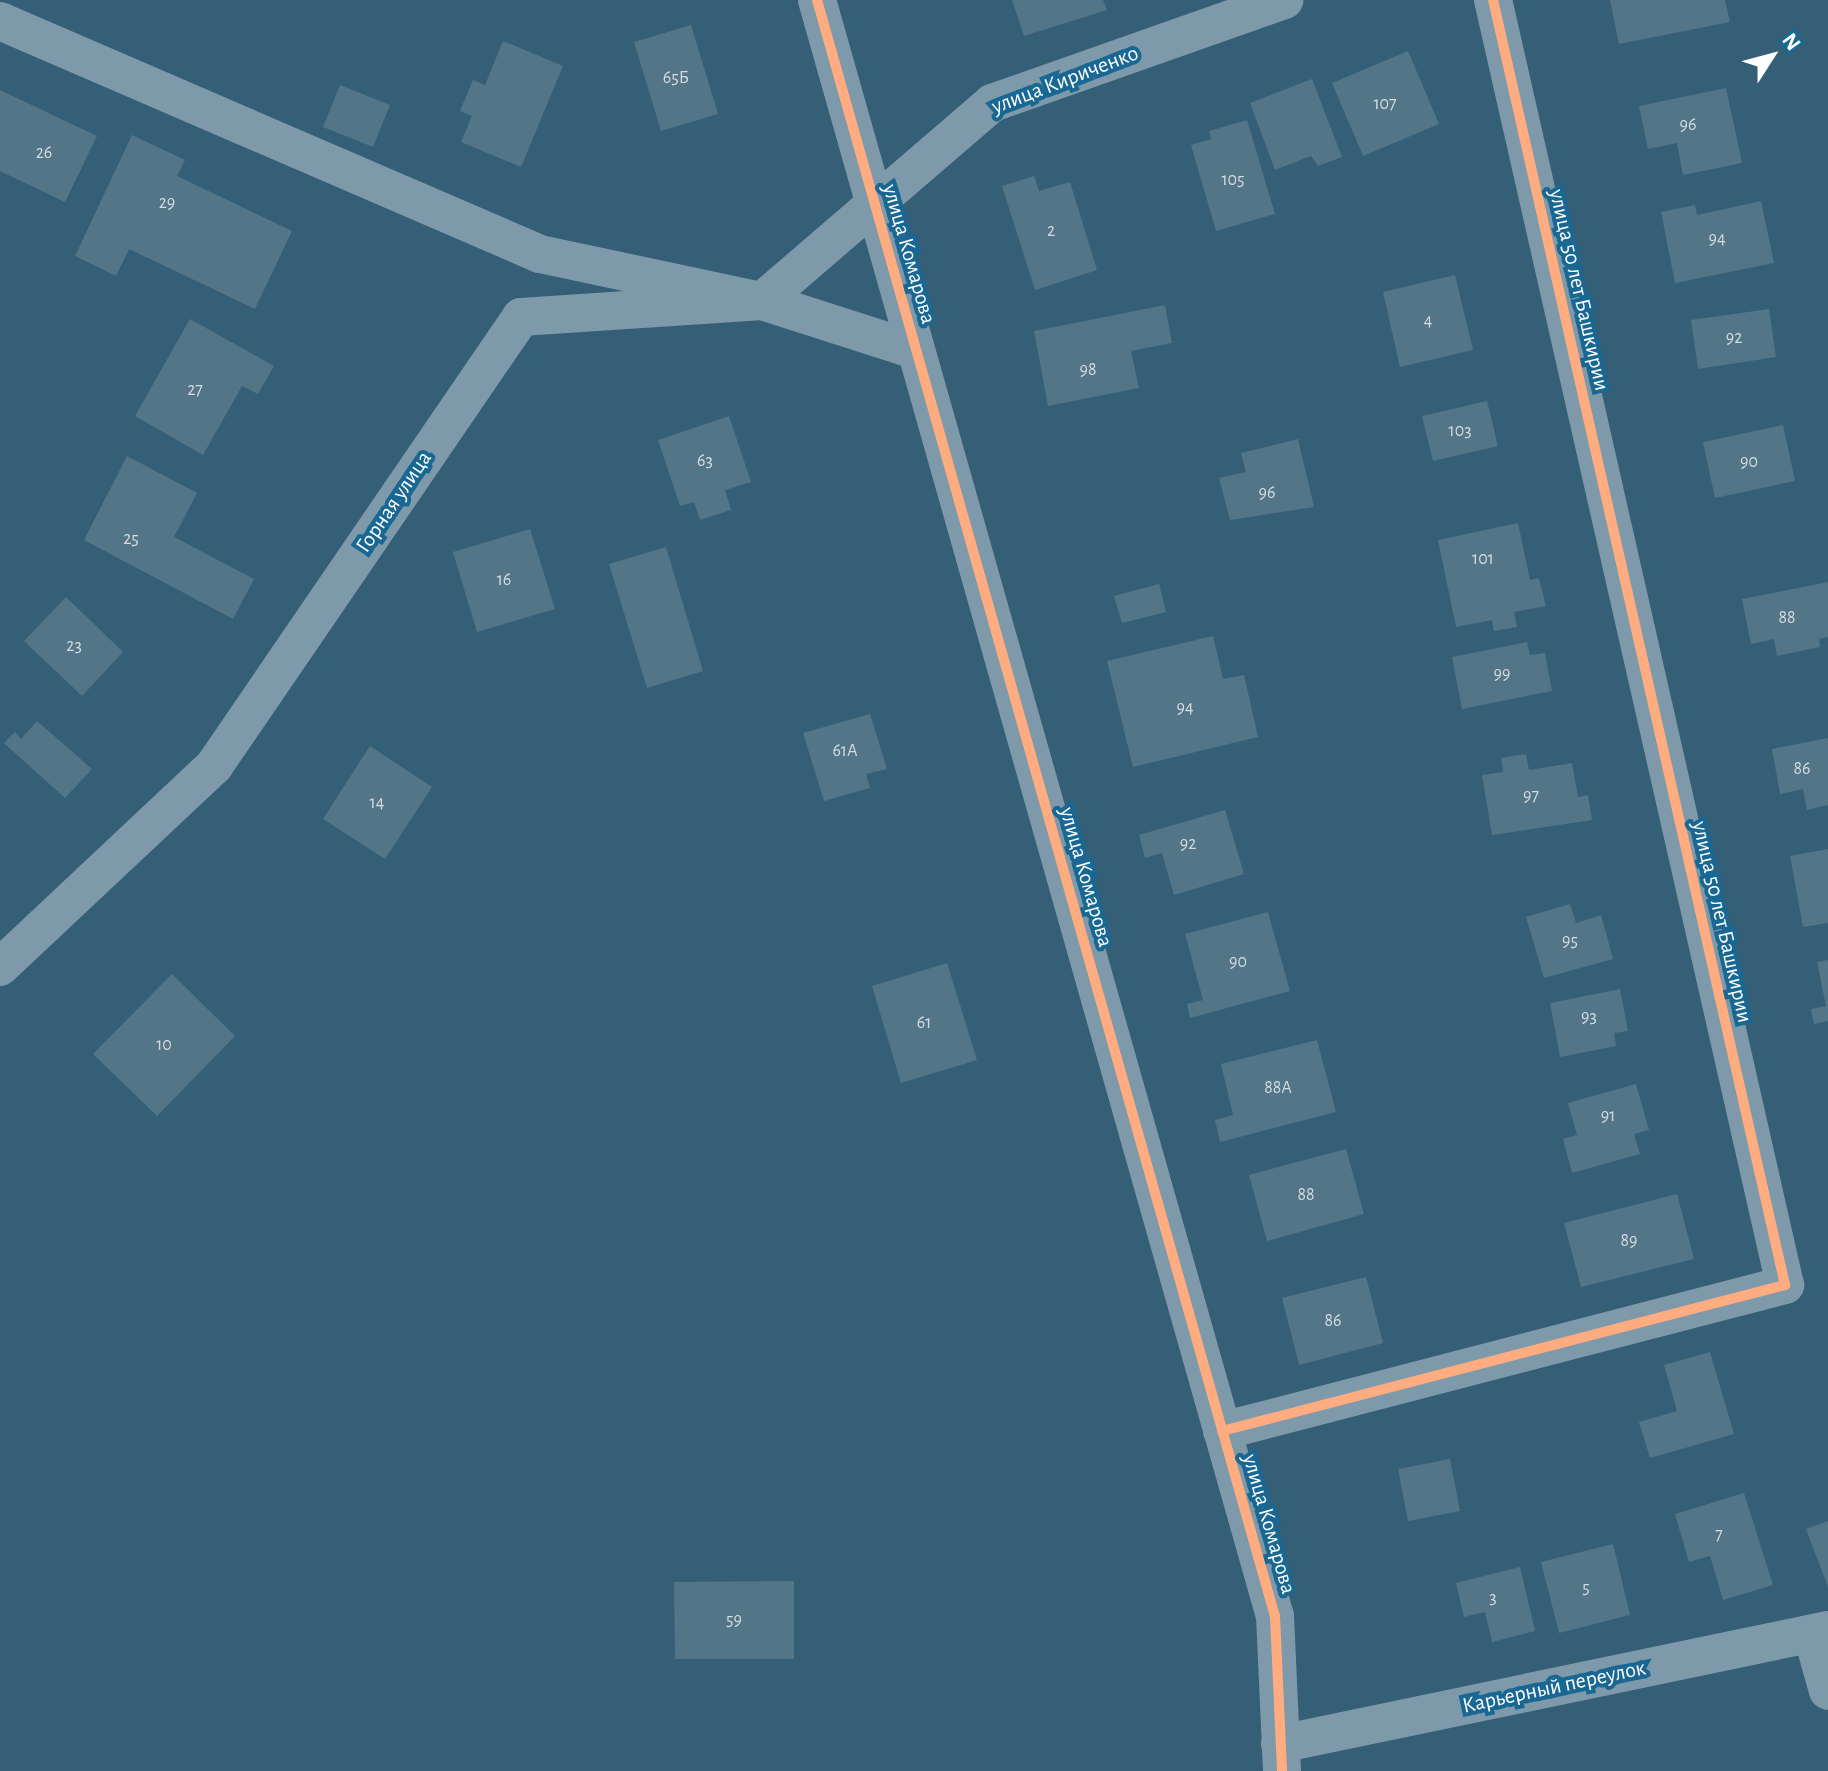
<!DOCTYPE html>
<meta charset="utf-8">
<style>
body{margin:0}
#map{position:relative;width:1828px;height:1771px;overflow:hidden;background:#355f77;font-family:"Alegreya Sans",sans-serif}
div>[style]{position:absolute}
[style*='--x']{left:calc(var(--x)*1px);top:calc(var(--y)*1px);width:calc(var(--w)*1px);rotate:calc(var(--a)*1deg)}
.building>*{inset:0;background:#537588}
.minor>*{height:38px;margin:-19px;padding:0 19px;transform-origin:19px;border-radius:19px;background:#7e9aaa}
.cycleway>*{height:10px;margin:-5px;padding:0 5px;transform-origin:5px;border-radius:5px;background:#ffac80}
span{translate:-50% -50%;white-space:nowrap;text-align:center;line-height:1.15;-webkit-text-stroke:8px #196793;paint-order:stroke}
.number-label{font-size:18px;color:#d4dce1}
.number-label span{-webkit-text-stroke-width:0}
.street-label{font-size:22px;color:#fff}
.north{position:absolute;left:1732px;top:16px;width:80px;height:80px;-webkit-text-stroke:6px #196793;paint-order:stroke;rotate:54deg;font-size:22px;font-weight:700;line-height:32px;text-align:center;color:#fff}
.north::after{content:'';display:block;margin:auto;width:28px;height:36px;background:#fff;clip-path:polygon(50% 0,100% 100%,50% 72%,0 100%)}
</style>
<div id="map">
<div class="building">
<div style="clip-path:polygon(1012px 0,1103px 0,1107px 10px,1024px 36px)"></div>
<div style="clip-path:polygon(1610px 0,1725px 0,1730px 22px,1619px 44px)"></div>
<div style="clip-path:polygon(691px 25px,718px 114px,661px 131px,634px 42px)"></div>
<div style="clip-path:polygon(503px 41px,563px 66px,521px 167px,461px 142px,472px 116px,460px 111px,473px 80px,485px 85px)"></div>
<div style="clip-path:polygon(1408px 51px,1439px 124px,1363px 156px,1332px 83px)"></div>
<div style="clip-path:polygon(1312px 79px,1342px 157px,1318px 166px,1311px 156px,1275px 170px,1250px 103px)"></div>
<div style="clip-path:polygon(340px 85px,390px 105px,373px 147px,323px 127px)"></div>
<div style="clip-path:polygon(1726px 88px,1742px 163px,1683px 175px,1677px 143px,1648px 149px,1639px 106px)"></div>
<div style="clip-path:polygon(0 90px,97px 136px,65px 202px,0 171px)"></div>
<div style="clip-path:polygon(1247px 120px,1275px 214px,1216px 231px,1191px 145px,1211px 139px,1209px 131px)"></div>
<div style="clip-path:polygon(132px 135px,185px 160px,177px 176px,292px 231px,255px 309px,129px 249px,116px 276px,75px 256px)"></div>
<div style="clip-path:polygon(1034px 176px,1039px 191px,1070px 182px,1097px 270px,1035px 290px,1002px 186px)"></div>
<div style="clip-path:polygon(1761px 201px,1774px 263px,1675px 283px,1661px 212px,1695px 205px,1697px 215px)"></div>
<div style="clip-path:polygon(1455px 275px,1473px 350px,1400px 367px,1383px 292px)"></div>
<div style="clip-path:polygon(1165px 305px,1172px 343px,1131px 351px,1139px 388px,1048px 406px,1034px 331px)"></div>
<div style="clip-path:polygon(1769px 309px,1776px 357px,1698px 369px,1691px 320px)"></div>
<div style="clip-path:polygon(190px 319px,274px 366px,258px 394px,242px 386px,203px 455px,135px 416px)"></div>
<div style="clip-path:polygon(1487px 401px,1498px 446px,1433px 461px,1422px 416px)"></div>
<div style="clip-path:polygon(729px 416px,751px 482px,725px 490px,731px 510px,700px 520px,694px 502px,680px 506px,658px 440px)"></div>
<div style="clip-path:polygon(1783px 425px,1795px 481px,1715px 498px,1703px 442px)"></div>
<div style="clip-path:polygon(1298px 439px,1314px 507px,1230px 520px,1219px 478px,1246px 472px,1241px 453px)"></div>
<div style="clip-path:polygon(127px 456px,197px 493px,174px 537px,254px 579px,233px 619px,84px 540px)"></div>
<div style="clip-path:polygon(1518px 523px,1530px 580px,1539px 578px,1546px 606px,1514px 612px,1517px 627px,1494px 631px,1492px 620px,1456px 627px,1438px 540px)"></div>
<div style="clip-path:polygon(530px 529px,555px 609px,477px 632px,453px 552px)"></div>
<div style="clip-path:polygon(666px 547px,703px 671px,647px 688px,609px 564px)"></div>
<div style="clip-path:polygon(1828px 582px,1828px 637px,1819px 639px,1820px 647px,1777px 656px,1774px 639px,1751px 644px,1742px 599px)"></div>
<div style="clip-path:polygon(1159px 584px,1166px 612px,1122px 623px,1114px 596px)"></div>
<div style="clip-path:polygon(66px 597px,123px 652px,82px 696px,24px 641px)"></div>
<div style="clip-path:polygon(1213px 636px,1223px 679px,1244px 675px,1258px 737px,1133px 767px,1107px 661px)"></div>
<div style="clip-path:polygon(1527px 642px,1530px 655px,1545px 653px,1552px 691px,1462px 709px,1452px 657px)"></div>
<div style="clip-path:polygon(870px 714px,887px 769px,866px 774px,870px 788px,824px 801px,803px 733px)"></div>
<div style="clip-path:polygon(37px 721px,92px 769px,65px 798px,4px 743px,15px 732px,21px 739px)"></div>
<div style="clip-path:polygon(1828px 738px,1828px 805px,1807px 810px,1803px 789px,1780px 794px,1772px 749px)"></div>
<div style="clip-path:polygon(370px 746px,432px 787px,385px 859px,323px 819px)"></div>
<div style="clip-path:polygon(1526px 754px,1529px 770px,1572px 763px,1578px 797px,1588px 795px,1592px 820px,1492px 835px,1482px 775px,1503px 772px,1501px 758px)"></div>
<div style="clip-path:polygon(1225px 810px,1244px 874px,1174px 895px,1162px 853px,1145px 858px,1139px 835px)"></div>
<div style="clip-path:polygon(1828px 849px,1828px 923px,1803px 927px,1790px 856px)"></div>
<div style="clip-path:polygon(1570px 904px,1576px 923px,1601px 915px,1613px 959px,1544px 978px,1526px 917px)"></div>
<div style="clip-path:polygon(1268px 912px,1290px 991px,1190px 1018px,1187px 1004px,1203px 1000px,1185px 934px)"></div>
<div style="clip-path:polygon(1828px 960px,1828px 1021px,1814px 1024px,1811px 1009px,1826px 1006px,1817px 962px)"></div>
<div style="clip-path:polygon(947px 963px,977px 1060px,901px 1083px,872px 986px)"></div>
<div style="clip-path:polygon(172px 974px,235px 1036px,157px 1116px,93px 1054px)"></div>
<div style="clip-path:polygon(1620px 989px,1628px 1031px,1614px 1033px,1616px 1046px,1560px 1057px,1550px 1003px)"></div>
<div style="clip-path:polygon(1317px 1040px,1336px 1112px,1220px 1142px,1215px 1120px,1233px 1115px,1221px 1064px)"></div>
<div style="clip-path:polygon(1636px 1084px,1649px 1130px,1634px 1134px,1640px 1154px,1572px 1173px,1563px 1139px,1577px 1135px,1568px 1103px)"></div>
<div style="clip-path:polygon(1346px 1149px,1364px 1214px,1267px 1241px,1249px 1175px)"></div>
<div style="clip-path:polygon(1677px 1194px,1694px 1259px,1581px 1287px,1564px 1223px)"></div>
<div style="clip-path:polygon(1366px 1277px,1383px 1343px,1299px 1365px,1282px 1298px)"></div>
<div style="clip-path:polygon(1710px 1352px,1734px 1434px,1650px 1458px,1639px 1422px,1677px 1411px,1664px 1365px)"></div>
<div style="clip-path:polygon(1450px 1459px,1460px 1511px,1408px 1521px,1398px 1469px)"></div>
<div style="clip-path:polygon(1744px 1493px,1773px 1585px,1723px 1600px,1710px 1556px,1689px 1562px,1675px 1514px)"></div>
<div style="clip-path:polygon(1828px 1521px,1828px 1587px,1806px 1529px)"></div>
<div style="clip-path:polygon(1613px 1544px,1630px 1615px,1559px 1633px,1541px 1562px)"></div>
<div style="clip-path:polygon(1520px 1567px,1535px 1631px,1492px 1642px,1485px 1612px,1464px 1617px,1456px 1583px)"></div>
<div style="clip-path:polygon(794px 1581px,794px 1659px,675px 1659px,674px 1582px)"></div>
</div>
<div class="minor">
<div style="--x:817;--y:0;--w:1680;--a:74.18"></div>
<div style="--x:1275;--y:1616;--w:155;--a:87.4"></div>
<div style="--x:0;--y:21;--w:588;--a:23.34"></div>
<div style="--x:540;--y:254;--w:227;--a:12"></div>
<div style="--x:762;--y:301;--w:161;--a:17.8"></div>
<div style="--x:0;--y:967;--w:294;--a:-43.2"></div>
<div style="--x:214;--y:766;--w:544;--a:-55.64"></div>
<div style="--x:521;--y:317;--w:242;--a:-3.8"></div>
<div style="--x:762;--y:301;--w:303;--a:-40.7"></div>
<div style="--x:992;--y:103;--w:310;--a:-19.4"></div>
<div style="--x:1222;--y:1431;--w:582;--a:-14.54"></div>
<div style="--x:1785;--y:1285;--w:1318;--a:-102.8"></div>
<div style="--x:1812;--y:1634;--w:59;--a:74.3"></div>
<div style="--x:1280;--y:1744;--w:560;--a:-11.75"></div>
</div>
<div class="cycleway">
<div style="--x:817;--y:0;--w:1680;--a:74.18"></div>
<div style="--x:1275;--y:1616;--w:155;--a:87.4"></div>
<div style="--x:1222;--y:1431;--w:582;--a:-14.54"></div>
<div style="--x:1785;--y:1285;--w:1318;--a:-102.8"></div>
</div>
<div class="number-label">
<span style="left:676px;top:78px">65Б</span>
<span style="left:1385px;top:104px">107</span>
<span style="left:1688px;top:125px">96</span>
<span style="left:44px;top:153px">26</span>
<span style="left:1233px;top:180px">105</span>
<span style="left:167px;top:203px">29</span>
<span style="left:1051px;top:231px">2</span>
<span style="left:1717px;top:239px">94</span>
<span style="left:1428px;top:321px">4</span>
<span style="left:1734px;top:338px">92</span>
<span style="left:1088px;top:370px">98</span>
<span style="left:195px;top:390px">27</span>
<span style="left:1460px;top:431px">103</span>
<span style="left:705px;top:461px">63</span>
<span style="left:1749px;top:462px">90</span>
<span style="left:1267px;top:493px">96</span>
<span style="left:131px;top:539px">25</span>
<span style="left:1483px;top:559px">101</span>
<span style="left:504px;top:580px">16</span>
<span style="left:1787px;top:618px">88</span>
<span style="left:74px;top:646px">23</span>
<span style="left:1502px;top:674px">99</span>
<span style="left:1185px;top:708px">94</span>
<span style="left:845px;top:751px">61А</span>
<span style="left:1802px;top:769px">86</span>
<span style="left:1531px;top:796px">97</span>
<span style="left:377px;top:803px">14</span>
<span style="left:1188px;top:844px">92</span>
<span style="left:1570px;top:941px">95</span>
<span style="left:1238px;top:962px">90</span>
<span style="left:1589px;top:1017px">93</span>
<span style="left:924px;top:1023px">61</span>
<span style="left:164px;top:1045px">10</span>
<span style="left:1278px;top:1088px">88А</span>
<span style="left:1608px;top:1116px">91</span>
<span style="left:1306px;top:1195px">88</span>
<span style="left:1629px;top:1241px">89</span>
<span style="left:1333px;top:1321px">86</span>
<span style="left:1719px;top:1535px">7</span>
<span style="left:1586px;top:1588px">5</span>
<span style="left:1493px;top:1598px">3</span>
<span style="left:734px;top:1620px">59</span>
</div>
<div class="street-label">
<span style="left:1065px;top:80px;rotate:-21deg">улица Кириченко</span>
<span style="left:909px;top:254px;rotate:74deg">улица Комарова</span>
<span style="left:1579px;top:290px;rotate:77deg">улица 50 лет Башкирии</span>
<span style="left:394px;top:502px;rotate:-56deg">Горная улица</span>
<span style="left:1086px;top:877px;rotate:74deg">улица Комарова</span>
<span style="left:1722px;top:922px;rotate:77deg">улица 50 лет Башкирии</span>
<span style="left:1269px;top:1524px;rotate:74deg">улица Комарова</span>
<span style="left:1554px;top:1687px;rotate:-12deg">Карьерный переулок</span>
</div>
<div class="north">N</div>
</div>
